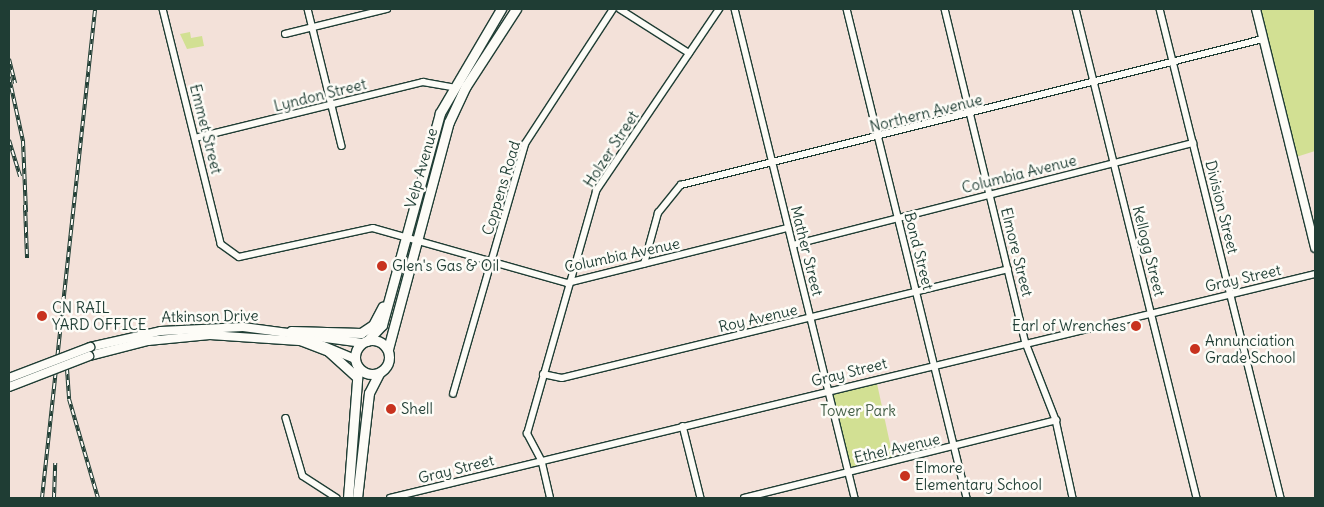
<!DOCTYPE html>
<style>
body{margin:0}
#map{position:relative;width:1324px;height:507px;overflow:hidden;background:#f3e1d9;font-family:Delius,sans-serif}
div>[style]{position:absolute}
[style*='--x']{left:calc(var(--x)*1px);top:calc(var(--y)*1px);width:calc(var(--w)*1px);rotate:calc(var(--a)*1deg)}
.green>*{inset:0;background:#d2e093}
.roads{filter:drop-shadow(1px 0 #1f3d34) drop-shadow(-1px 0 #1f3d34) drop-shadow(0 1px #1f3d34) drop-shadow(0 -1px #1f3d34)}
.street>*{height:5.5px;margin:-2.75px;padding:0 2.75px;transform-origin:2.75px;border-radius:2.75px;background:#fdfcf7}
.secondary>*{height:8px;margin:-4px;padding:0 4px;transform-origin:4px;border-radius:4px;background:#fdfcf7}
.primary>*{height:9px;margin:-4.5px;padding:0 4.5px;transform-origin:4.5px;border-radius:4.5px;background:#fdfcf7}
.primary>.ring{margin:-4.5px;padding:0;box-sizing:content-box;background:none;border:9px solid #fdfcf7;border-radius:50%}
.rail>*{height:4px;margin-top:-2px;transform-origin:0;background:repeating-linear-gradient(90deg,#fdfcf7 0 5.5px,#1f3d34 0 11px);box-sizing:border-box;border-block:1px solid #1f3d34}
.bridges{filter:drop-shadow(1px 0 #1f3d34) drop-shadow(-1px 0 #1f3d34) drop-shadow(0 1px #1f3d34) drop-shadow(0 -1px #1f3d34)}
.secondary-bridge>*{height:8px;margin:-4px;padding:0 4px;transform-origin:4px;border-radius:4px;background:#fdfcf7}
.dots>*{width:14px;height:14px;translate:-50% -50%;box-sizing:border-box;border:2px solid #fdfcf7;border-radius:50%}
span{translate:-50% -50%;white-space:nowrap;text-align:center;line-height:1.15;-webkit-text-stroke:5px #fdfcf7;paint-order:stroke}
.street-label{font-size:15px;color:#1f3d34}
.poi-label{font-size:15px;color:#1f3d34}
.left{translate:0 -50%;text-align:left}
.right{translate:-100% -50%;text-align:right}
.park-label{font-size:15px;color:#435e47}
.frame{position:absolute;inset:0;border:10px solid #1f3d34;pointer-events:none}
</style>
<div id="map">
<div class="green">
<div style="clip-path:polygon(1256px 9px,1315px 9px,1315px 151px,1293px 158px)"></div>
<div style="clip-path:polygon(190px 32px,191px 38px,202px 36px,204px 46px,187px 49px,180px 34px)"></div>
<div style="clip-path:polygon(876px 379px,894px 462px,849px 472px,828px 390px)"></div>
</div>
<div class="roads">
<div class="street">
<div style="--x:163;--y:9;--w:242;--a:76.1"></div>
<div style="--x:221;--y:244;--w:22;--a:36"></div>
<div style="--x:239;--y:257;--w:137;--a:-12.2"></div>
<div style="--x:373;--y:228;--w:202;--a:15.8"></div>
<div style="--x:567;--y:283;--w:228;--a:-14"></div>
<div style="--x:308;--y:9;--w:141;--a:76.1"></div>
<div style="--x:620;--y:9;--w:82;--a:32.5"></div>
<div style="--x:735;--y:9;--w:504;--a:76.21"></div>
<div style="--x:847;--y:9;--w:504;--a:76.21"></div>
<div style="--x:945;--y:9;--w:344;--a:76.4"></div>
<div style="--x:1026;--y:343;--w:83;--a:68.7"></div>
<div style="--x:1056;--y:420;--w:80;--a:77.7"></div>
<div style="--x:1076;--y:9;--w:504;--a:76.1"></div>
<div style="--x:1160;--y:9;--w:504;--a:76.1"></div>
<div style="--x:285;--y:34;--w:105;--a:-13.8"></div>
<div style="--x:195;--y:138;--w:235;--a:-13.8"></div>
<div style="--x:423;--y:82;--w:29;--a:10"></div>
<div style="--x:793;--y:245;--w:413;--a:-14.3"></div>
<div style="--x:644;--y:264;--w:53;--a:-74.6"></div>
<div style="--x:658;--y:213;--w:36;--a:-51"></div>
<div style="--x:681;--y:185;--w:600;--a:-14.08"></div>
<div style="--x:543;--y:374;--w:19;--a:12"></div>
<div style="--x:562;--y:378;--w:459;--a:-13.7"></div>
<div style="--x:453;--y:394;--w:260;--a:-73.9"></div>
<div style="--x:525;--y:144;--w:161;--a:-56.9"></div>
<div style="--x:286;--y:418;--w:60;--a:73.7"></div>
<div style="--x:303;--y:476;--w:40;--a:32.9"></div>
<div style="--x:683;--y:426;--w:74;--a:76"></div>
<div style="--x:390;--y:498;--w:952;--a:-13.61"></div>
<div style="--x:550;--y:498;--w:37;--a:-103"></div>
<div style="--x:542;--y:462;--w:32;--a:-118"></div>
<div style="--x:527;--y:434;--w:253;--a:-74.1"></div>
<div style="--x:596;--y:191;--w:220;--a:-55.9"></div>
<div style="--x:744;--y:498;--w:322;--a:-14"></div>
</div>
<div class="secondary">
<div style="--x:1256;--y:9;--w:246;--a:76.1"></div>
<div style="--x:90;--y:347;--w:73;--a:-12.7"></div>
<div style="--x:161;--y:331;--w:82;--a:-2.8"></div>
<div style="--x:243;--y:327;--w:121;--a:7.6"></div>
<div style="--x:89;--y:356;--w:61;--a:-14.3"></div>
<div style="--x:148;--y:341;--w:62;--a:-5.5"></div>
<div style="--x:210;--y:335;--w:104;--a:3.9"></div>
<div style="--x:314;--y:342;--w:44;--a:22.5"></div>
</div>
<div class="primary">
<div style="--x:291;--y:331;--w:70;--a:1.6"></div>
<div style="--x:361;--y:333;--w:14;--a:-34"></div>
<div style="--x:373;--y:325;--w:21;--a:-62"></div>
<div class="ring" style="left:355px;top:340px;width:25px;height:25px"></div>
<div style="--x:300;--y:340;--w:30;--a:21"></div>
<div style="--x:328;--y:351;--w:39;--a:42"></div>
<div style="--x:367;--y:341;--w:22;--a:-47"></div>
<div style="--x:382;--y:325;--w:220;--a:-74.7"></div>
<div style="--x:440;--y:113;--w:121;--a:-59.6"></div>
<div style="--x:388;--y:349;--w:235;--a:-75"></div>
<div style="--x:449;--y:122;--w:40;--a:-65"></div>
<div style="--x:466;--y:86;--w:92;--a:-57"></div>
<div style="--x:348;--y:498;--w:131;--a:-85.6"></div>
<div style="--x:357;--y:498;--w:106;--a:-83.5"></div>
<div style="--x:369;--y:393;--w:22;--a:-63"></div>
</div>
</div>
<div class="rail">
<div style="--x:9;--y:59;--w:25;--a:76"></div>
<div style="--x:9;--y:77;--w:66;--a:77.7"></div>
<div style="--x:23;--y:141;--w:71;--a:87.6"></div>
<div style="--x:9;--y:140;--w:38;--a:73"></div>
<div style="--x:25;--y:205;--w:53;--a:87.8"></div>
<div style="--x:67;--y:369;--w:30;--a:86"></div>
<div style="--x:69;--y:399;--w:103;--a:73.7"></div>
<div style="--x:42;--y:498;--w:492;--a:-83.8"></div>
<div style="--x:54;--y:498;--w:35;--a:-88"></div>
</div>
<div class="bridges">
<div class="secondary-bridge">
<div style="--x:9;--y:378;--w:87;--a:-20.9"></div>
<div style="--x:9;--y:387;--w:86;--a:-21.2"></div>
</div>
</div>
<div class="dots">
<div style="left:382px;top:266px;background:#c8321e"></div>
<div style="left:42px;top:316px;background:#c8321e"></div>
<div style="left:1136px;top:326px;background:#c8321e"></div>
<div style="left:1195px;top:349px;background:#c8321e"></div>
<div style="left:391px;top:409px;background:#c8321e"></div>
<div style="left:905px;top:476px;background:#c8321e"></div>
</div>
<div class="street-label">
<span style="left:320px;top:95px;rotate:-14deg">Lyndon Street</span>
<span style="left:926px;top:113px;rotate:-14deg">Northern Avenue</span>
<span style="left:206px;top:129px;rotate:76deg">Emmet Street</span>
<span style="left:611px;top:149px;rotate:-57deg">Holzer Street</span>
<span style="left:421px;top:168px;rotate:-74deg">Velp Avenue</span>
<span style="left:1019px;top:174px;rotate:-14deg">Columbia Avenue</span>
<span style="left:501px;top:188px;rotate:-73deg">Coppens Road</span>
<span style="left:1222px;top:207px;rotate:76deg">Division Street</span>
<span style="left:807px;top:251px;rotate:76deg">Mather Street</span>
<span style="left:919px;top:251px;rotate:76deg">Bond Street</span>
<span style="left:1149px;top:251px;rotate:76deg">Kellogg Street</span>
<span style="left:1017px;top:252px;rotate:76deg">Elmore Street</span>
<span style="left:622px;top:255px;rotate:-12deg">Columbia Avenue</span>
<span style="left:1243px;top:278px;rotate:-13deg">Gray Street</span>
<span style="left:210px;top:316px;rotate:-1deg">Atkinson Drive</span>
<span style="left:758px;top:318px;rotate:-13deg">Roy Avenue</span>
<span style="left:849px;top:372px;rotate:-14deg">Gray Street</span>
<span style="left:897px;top:448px;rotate:-13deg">Ethel Avenue</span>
<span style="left:456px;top:469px;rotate:-14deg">Gray Street</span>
</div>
<div class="poi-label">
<span class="left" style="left:392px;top:266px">Glen's Gas &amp; Oil</span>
<span class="left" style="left:52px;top:316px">CN RAIL<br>YARD OFFICE</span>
<span class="right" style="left:1126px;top:326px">Earl of Wrenches</span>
<span class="left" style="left:1205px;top:349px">Annunciation<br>Grade School</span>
<span class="left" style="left:401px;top:409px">Shell</span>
<span class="left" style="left:915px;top:476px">Elmore<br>Elementary School</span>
</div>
<div class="park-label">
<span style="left:858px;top:411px">Tower Park</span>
</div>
<div class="frame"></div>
</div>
